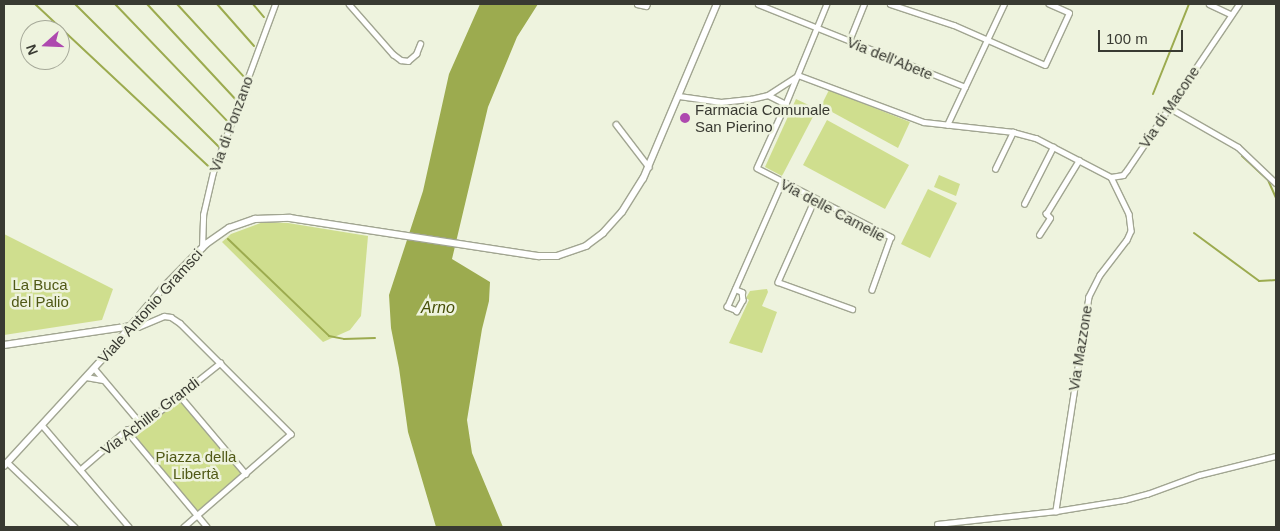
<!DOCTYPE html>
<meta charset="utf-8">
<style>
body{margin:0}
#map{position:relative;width:1280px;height:531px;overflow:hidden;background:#eef3de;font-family:Arial,sans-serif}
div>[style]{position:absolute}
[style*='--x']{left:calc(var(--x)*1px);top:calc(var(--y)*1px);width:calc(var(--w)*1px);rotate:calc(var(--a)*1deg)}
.green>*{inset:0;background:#cfde8e}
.water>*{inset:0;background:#9cab4f}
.stream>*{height:2px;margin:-1px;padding:0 1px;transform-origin:1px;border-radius:1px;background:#9cab4f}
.roads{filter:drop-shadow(1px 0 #a1a591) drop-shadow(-1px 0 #a1a591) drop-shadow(0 1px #a1a591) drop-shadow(0 -1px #a1a591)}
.minor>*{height:4.5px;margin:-2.25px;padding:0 2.25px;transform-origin:2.25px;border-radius:2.25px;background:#fff}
.tertiary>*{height:5.5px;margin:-2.75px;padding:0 2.75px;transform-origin:2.75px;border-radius:2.75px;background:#fff}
.dots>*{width:14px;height:14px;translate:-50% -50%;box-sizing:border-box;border:2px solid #eef3de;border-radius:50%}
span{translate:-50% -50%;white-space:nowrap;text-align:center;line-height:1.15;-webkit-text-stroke:5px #eef3de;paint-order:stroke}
.street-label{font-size:15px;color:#393a32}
.poi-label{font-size:15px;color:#393a32}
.left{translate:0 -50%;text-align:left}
.park-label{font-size:15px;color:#505916}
.water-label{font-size:16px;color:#475009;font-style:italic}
.frame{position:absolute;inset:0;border:5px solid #393a32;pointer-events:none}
.north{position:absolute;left:20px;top:20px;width:50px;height:50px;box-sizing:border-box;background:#eef3de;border:1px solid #a6a999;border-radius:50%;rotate:250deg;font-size:14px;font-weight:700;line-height:20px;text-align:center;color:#393a32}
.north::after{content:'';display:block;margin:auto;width:18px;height:22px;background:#ae49af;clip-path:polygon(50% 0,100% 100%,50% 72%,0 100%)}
.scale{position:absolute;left:1098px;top:30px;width:85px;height:22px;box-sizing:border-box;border:2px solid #393a32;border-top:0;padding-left:6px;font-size:15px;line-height:18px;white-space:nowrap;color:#393a32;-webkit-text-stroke:4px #eef3de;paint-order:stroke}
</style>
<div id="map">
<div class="green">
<div style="clip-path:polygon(829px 90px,910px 122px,898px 148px,821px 106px)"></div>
<div style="clip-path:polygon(796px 99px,817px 109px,782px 176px,765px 167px)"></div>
<div style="clip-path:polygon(827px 120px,909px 165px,885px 209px,803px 165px)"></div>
<div style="clip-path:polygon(939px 175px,960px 184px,956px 196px,934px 187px)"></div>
<div style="clip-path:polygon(928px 189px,957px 203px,930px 258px,901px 244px)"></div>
<div style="clip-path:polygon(263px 222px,288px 223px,368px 236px,361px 316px,350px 330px,323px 342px,222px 242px,231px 234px)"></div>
<div style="clip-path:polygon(4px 234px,113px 289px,102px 320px,4px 335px)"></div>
<div style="clip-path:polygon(767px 289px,768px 292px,762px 306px,777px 312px,762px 353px,729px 343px,749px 300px,746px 298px,750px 291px)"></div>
<div style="clip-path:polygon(180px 396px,246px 474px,197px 515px,133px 438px)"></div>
</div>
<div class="water">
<div style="clip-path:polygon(480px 4px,538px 4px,517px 37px,488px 107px,452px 259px,490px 282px,489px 301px,482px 329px,467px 420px,472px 453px,503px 527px,436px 527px,408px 432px,399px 368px,391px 328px,389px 295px,423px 191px,449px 74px)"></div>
</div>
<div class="stream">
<div style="--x:35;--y:4;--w:240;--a:43.1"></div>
<div style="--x:75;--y:4;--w:203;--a:44.8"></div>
<div style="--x:115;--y:4;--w:165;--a:46.2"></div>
<div style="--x:147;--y:4;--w:132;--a:47.1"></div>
<div style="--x:177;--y:4;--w:100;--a:47.4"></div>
<div style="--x:217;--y:4;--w:56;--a:48.6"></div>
<div style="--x:253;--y:4;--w:17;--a:50"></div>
<div style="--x:1153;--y:94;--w:97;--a:-68.2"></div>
<div style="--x:1242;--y:156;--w:35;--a:43"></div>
<div style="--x:1268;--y:180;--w:20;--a:66"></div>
<div style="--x:1194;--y:233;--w:81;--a:36.4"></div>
<div style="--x:1259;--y:281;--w:17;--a:-3"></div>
<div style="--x:228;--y:239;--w:140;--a:43.8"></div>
<div style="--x:329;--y:336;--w:15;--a:11"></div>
<div style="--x:344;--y:339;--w:31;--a:-2"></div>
</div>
<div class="roads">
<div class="minor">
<div style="--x:349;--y:4;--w:67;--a:48.7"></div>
<div style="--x:393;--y:54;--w:10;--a:37"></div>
<div style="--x:401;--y:60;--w:7;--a:8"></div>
<div style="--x:408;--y:61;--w:11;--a:-41"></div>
<div style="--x:416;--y:54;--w:11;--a:-68"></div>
<div style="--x:637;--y:4;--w:9;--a:13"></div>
<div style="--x:646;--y:6;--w:2;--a:-63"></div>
<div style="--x:758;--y:4;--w:223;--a:21.8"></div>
<div style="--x:827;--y:4;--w:108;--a:112.3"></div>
<div style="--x:786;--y:104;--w:70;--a:114.4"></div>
<div style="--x:757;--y:168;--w:151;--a:27.2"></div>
<div style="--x:891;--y:237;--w:56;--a:109.7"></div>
<div style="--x:890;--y:4;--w:67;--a:18.2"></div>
<div style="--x:954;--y:25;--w:99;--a:23.7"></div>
<div style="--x:1045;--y:65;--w:57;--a:-65.2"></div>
<div style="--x:1069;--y:13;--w:22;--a:-156"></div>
<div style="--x:1209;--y:4;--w:23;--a:25"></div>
<div style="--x:849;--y:41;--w:40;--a:-68"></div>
<div style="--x:798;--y:75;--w:134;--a:20.5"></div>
<div style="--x:924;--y:122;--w:90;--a:6.4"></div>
<div style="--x:1013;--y:132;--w:24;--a:15"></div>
<div style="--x:1036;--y:138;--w:85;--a:27.5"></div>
<div style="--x:1111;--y:177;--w:41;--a:64.1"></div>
<div style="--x:1129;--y:214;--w:17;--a:83"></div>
<div style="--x:1131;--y:231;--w:10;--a:114"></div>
<div style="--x:1127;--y:240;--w:44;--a:127.6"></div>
<div style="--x:1100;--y:275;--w:25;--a:117"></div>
<div style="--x:1089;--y:297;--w:217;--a:98.8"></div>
<div style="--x:768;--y:95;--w:20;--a:27"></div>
<div style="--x:679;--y:96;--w:42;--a:8.1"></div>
<div style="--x:721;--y:102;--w:30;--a:-6"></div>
<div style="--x:751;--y:99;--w:17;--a:-13"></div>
<div style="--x:768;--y:95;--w:35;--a:-33"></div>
<div style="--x:1170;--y:108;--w:78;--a:29.8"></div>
<div style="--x:1238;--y:147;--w:52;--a:43.5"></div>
<div style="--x:616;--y:124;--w:54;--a:52.5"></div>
<div style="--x:947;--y:125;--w:134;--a:-64.8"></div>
<div style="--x:995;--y:169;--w:41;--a:-64.1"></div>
<div style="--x:1111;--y:177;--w:12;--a:-9"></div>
<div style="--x:1123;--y:175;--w:6;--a:-51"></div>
<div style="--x:1127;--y:170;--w:200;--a:-56"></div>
<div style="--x:815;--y:199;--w:91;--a:114"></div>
<div style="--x:778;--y:282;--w:79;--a:20"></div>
<div style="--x:1024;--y:204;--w:64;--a:-63"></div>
<div style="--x:1039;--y:235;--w:20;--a:-57"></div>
<div style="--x:1050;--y:218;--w:6;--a:-135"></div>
<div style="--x:1046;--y:214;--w:63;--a:-58.6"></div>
<div style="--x:202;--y:248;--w:33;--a:-88"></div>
<div style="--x:203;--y:215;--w:44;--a:-76.9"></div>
<div style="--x:213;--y:172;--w:179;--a:-69.7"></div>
<div style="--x:735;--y:289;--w:8;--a:23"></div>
<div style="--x:742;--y:292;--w:8;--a:83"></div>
<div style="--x:743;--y:300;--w:13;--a:119"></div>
<div style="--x:737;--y:311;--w:11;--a:-158"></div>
<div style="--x:727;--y:307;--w:137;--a:-66.3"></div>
<div style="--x:132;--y:326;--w:6;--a:9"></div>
<div style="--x:138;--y:327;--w:28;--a:-23"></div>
<div style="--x:164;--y:316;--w:7;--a:8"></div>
<div style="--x:171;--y:317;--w:11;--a:34"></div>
<div style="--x:180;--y:323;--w:157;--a:45"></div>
<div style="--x:291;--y:434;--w:142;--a:139"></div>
<div style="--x:94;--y:368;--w:75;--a:49.9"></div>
<div style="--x:86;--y:377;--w:17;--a:10"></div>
<div style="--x:180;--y:396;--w:102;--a:49.8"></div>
<div style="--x:42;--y:425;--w:134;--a:49.5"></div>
<div style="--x:126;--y:430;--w:126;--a:50.1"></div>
<div style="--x:7;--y:462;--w:94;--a:43.7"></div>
<div style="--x:81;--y:469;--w:60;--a:-40.9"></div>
<div style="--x:126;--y:430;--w:17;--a:-17"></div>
<div style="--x:142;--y:425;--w:100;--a:-38.5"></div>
<div style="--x:937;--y:524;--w:120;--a:-6.2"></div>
<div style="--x:1056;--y:511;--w:69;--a:-9.2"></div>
<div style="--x:1124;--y:500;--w:24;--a:-15"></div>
<div style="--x:1147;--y:494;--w:55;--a:-20.1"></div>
<div style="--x:1199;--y:475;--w:79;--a:-13.9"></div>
</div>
<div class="tertiary">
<div style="--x:4;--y:345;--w:129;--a:-8.4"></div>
<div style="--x:4;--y:466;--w:155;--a:-47.4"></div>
<div style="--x:109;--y:352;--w:82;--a:-49.9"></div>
<div style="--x:162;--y:289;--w:63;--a:-45.6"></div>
<div style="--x:206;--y:244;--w:28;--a:-35"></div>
<div style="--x:229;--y:228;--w:28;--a:-19"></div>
<div style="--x:255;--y:219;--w:35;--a:-2"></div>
<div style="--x:290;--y:218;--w:252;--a:8.7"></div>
<div style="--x:539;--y:256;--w:18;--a:0"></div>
<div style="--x:557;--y:256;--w:31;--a:-19"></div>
<div style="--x:586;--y:246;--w:21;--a:-37"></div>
<div style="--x:603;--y:233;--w:28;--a:-48"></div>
<div style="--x:622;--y:212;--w:39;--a:-58"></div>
<div style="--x:643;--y:179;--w:190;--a:-67.1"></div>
</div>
</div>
<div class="dots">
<div style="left:685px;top:118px;background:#ae49af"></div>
</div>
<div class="street-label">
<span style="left:890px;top:58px;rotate:22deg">Via dell'Abete</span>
<span style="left:1169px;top:107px;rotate:-56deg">Via di Macone</span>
<span style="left:231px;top:124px;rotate:-70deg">Via di Ponzano</span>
<span style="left:833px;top:210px;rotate:28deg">Via delle Camelie</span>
<span style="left:150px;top:306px;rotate:-48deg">Viale Antonio Gramsci</span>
<span style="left:1080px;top:348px;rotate:-81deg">Via Mazzone</span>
<span style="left:150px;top:416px;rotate:-37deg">Via Achille Grandi</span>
</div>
<div class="poi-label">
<span class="left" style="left:695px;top:118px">Farmacia Comunale<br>San Pierino</span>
</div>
<div class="park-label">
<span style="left:40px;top:293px">La Buca<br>del Palio</span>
<span style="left:196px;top:465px">Piazza della<br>Libertà</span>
</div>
<div class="water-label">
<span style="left:438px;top:308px">Arno</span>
</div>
<div class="frame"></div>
<div class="north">N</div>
<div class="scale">100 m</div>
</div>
